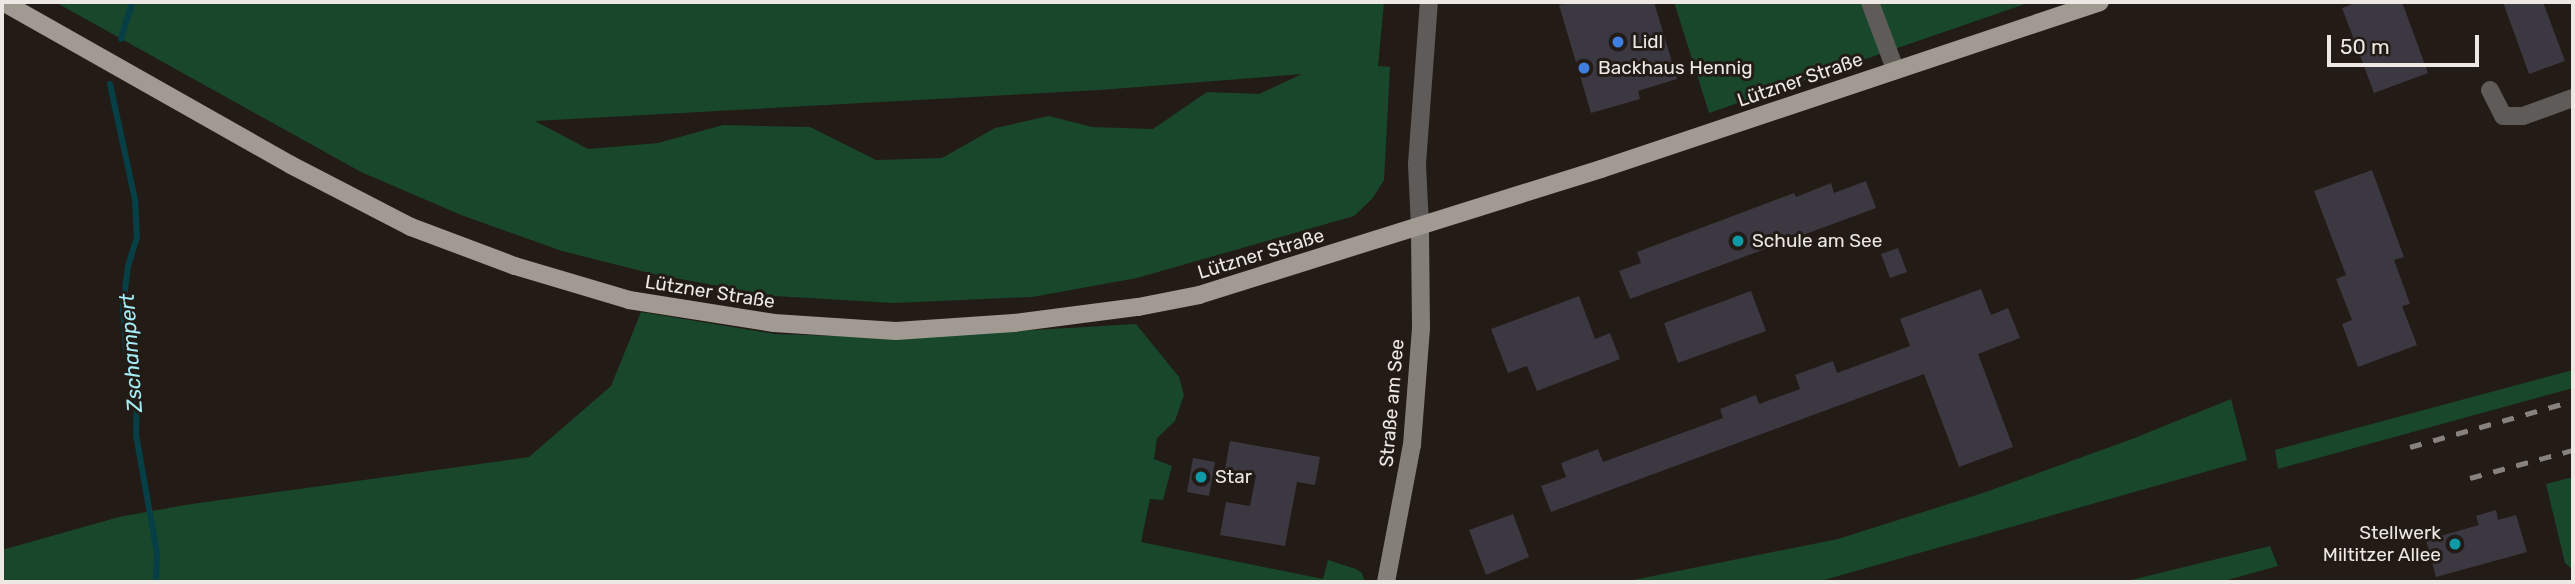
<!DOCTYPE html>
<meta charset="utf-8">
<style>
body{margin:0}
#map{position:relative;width:2575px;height:584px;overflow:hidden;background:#231b16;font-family:Rubik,sans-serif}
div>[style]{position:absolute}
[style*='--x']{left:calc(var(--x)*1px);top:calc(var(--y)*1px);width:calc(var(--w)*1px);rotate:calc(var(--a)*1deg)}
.green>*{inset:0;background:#18472b}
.stream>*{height:6px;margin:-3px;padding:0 3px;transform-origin:3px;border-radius:3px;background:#063f46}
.building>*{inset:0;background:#3b3841}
.minor>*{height:18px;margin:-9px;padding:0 9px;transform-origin:9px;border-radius:9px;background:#5e5b58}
.tertiary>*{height:18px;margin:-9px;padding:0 9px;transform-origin:9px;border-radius:9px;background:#5e5b58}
.secondary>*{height:18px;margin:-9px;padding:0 9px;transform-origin:9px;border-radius:9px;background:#847f79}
.primary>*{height:18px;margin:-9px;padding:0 9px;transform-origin:9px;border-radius:9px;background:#a09a93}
.rail>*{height:5px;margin-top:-2.5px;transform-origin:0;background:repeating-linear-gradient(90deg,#88827e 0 12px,transparent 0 24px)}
.dots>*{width:19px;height:19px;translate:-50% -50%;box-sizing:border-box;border:4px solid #231b16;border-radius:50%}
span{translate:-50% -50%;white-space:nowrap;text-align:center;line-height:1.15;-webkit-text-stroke:6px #231b16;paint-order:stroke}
.poi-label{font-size:19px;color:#ede8e4}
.left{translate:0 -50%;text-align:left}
.right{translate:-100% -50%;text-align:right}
.street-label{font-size:19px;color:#ede8e4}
.water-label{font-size:21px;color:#a5eef8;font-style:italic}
.frame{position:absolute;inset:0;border:4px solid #ede8e4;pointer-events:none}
.scale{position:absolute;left:2327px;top:35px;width:152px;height:32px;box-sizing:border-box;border:4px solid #ede8e4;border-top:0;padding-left:9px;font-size:21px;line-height:24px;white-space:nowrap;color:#ede8e4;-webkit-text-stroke:5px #231b16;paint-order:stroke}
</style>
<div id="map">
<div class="green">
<div style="clip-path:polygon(evenodd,55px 2px,1384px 2px,1378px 66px,1390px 67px,1384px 180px,1372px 199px,1354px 216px,1137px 278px,1032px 297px,894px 303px,774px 296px,653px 274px,562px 251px,461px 215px,361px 172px,55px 2px,1302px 74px,1259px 94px,1207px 92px,1153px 129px,1092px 127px,1049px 116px,995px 128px,942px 158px,876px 160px,810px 127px,723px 125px,658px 143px,588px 149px,535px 121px,1100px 90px,1302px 74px)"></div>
<div style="clip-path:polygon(1674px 2px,2031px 2px,1709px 113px)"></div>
<div style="clip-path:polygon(641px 312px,775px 334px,897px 338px,1136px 324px,1179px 377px,1184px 395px,1175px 421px,1157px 438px,1154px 459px,1172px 466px,1163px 500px,1150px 499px,1141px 542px,1323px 579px,1328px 560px,1356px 569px,1362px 573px,1365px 582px,2px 582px,2px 550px,119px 517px,185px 505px,529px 457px,611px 386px)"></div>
<div style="clip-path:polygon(2573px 370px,2573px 388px,2278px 469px,2275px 450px)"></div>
<div style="clip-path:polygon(2231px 399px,2247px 460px,1817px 582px,1623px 582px,1838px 539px,1983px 493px,2132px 439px)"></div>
<div style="clip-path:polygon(2573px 477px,2573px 570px,2565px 563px,2546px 484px)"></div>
<div style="clip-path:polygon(2270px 546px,2278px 566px,2220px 582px,2123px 582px)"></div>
</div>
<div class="stream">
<div style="--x:121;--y:39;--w:39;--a:-73"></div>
<div style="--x:110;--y:84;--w:119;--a:77.8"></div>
<div style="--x:135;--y:200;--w:37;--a:87"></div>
<div style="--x:137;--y:237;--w:30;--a:107"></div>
<div style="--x:128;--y:266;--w:41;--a:97"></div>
<div style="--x:123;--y:307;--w:42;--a:85.9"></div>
<div style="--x:126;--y:349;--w:43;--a:75.3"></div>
<div style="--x:137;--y:391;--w:44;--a:91.3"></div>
<div style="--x:136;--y:435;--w:120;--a:79.9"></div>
<div style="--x:157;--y:553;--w:29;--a:92"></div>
</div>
<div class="building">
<div style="clip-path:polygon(1570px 2px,1654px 2px,1677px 79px,1638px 91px,1640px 99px,1591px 113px,1559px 5px)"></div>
<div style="clip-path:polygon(2357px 2px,2402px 2px,2428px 73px,2374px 93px,2342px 8px)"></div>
<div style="clip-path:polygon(2503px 2px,2543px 2px,2565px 61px,2529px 74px)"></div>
<div style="clip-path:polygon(2372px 170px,2404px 257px,2394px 260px,2410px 304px,2402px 306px,2417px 345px,2358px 367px,2342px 324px,2352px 320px,2336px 279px,2346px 275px,2314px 191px)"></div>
<div style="clip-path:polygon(1866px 181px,1876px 208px,1630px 299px,1619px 271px,1641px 263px,1637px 252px,1794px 193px,1796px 197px,1831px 183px,1834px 193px)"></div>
<div style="clip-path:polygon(1898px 248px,1907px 272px,1890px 278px,1881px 254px)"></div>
<div style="clip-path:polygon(1981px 289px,1991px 315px,2008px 308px,2020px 338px,1978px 354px,2013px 447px,1959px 467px,1924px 374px,1551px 512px,1541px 486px,1566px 477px,1561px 463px,1598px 449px,1603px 462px,1723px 418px,1720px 409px,1756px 395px,1759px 404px,1800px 389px,1795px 375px,1833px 361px,1837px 373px,1910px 346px,1900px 319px)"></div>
<div style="clip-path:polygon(1751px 291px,1766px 331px,1678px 363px,1664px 323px)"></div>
<div style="clip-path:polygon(1579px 296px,1595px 339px,1610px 333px,1620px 359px,1537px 391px,1527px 366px,1508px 373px,1491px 329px)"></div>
<div style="clip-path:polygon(1230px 441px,1320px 457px,1315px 485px,1297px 482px,1285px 546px,1220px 535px,1226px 502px,1250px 506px,1256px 475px,1225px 469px)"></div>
<div style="clip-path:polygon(1193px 458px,1215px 462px,1209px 496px,1187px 492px)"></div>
<div style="clip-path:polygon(2496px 510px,2498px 520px,2516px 515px,2527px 552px,2436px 577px,2426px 540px,2479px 525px,2476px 516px)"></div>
<div style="clip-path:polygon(1513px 514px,1529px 557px,1486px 575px,1469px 530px)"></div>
</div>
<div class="minor">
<div style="--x:1870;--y:2;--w:72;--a:69.5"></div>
<div style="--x:2490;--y:90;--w:29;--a:63"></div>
<div style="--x:2503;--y:116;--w:20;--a:0"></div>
<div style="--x:2523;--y:116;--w:53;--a:-19.8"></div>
</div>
<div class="tertiary">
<div style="--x:1420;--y:226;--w:62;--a:-92.8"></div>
<div style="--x:1417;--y:164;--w:162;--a:-85.8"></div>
</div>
<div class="secondary">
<div style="--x:1386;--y:582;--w:139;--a:-79.3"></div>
<div style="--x:1412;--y:445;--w:117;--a:-85.6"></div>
<div style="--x:1421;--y:328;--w:102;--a:-90.6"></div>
</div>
<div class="primary">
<div style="--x:3;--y:2;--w:331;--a:29.5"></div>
<div style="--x:291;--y:165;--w:135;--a:27.3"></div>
<div style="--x:411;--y:227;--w:111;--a:20.6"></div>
<div style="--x:515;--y:266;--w:119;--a:16.6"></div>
<div style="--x:629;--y:300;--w:147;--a:9"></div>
<div style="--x:774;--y:323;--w:122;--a:3.8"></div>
<div style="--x:896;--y:331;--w:118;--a:-3.9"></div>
<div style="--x:1014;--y:323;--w:125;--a:-7.4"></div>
<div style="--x:1138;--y:307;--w:62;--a:-11.1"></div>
<div style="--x:1199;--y:295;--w:421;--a:-17.4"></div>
<div style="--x:1601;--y:169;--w:526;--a:-18.5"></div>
</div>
<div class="rail">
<div style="--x:2410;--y:447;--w:169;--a:-15.8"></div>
<div style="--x:2470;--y:478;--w:107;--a:-15.2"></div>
</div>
<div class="dots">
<div style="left:1618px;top:42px;background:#3f7fe0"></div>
<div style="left:1584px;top:68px;background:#3f7fe0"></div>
<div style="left:1738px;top:241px;background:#0f9aa8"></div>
<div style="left:1201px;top:477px;background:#0f9aa8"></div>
<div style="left:2455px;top:544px;background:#0f9aa8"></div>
</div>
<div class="poi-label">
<span class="left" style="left:1632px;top:42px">Lidl</span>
<span class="left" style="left:1598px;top:68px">Backhaus Hennig</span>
<span class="left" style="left:1752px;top:241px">Schule am See</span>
<span class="left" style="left:1215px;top:477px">Star</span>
<span class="right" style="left:2441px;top:544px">Stellwerk<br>Miltitzer Allee</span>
</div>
<div class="street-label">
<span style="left:1800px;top:80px;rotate:-19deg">Lützner Straße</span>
<span style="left:1261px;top:254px;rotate:-17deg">Lützner Straße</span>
<span style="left:710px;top:292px;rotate:9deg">Lützner Straße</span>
<span style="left:1392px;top:403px;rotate:-85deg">Straße am See</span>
</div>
<div class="water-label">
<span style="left:131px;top:353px;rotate:-94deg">Zschampert</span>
</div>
<div class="frame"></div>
<div class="scale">50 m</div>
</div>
